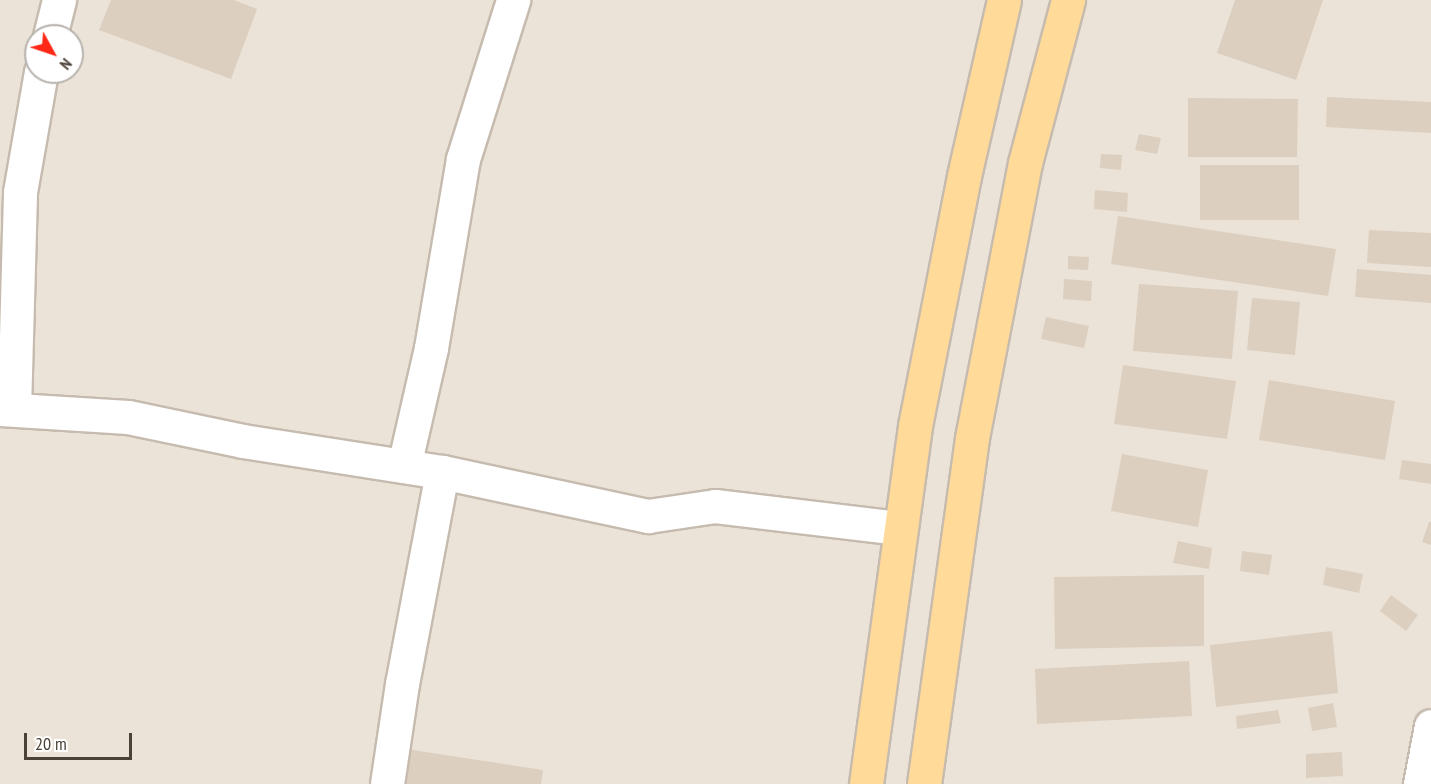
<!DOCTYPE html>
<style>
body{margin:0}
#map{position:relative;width:1431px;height:784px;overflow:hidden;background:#f6f1e9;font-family:"PT Sans Narrow",sans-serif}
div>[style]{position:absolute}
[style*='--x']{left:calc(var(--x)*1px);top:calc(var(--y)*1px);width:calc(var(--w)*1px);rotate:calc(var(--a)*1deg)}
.residential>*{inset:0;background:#ebe3d7}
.building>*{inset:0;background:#dccfc0}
.roads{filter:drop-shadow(2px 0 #c6bbae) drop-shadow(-2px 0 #c6bbae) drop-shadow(0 2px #c6bbae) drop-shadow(0 -2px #c6bbae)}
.street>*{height:33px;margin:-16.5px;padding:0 16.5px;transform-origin:16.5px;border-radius:16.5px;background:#fff}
.primary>*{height:33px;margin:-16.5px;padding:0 16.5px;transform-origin:16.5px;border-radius:16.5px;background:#ffda99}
span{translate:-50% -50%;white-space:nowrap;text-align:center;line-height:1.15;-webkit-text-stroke:4.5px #fff;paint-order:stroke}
.north{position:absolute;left:24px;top:24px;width:60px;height:60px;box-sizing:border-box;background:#fff;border:2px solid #b7b3af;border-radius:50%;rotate:130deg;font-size:16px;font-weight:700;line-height:24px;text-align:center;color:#4b4136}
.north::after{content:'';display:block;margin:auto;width:21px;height:27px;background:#ff2817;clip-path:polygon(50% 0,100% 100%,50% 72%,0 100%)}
.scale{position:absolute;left:24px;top:733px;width:108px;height:27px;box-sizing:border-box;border:3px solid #4b4136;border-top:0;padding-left:8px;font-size:18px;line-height:21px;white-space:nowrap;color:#4b4136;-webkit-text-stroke:4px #fff;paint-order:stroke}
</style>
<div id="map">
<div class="residential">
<div style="clip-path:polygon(evenodd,0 0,1431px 0,1431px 784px,0 784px,0 0,36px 36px,72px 36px,72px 72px,36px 72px,36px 36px)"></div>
</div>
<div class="building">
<div style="clip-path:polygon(111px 0,234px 0,257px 9px,231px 79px,99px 30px)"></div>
<div style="clip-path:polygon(1235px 0,1323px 0,1296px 80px,1217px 53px)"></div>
<div style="clip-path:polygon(1327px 97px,1431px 102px,1431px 133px,1326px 127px)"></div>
<div style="clip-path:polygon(1188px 98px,1298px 99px,1297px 157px,1188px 157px)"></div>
<div style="clip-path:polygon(1139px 134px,1161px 138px,1157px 154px,1135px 150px)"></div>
<div style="clip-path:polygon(1101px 154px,1122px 155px,1121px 170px,1100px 168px)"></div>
<div style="clip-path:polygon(1200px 165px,1299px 165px,1299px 220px,1200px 220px)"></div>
<div style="clip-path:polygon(1095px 190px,1128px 193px,1127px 212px,1094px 209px)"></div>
<div style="clip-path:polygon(1118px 216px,1336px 249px,1328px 296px,1111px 264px)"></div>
<div style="clip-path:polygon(1369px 230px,1431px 233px,1431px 267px,1367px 263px)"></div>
<div style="clip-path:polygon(1068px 256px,1089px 257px,1088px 270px,1068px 269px)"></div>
<div style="clip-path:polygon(1357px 269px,1431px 275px,1431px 303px,1355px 297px)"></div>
<div style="clip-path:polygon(1064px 279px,1092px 281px,1091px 301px,1063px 299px)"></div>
<div style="clip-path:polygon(1139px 284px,1238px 291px,1232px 359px,1133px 351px)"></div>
<div style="clip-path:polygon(1252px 298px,1300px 302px,1295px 355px,1247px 350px)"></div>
<div style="clip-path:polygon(1046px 317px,1089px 326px,1084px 348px,1041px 339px)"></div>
<div style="clip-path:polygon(1123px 365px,1236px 381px,1227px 439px,1114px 424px)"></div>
<div style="clip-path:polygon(1269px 380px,1395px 401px,1385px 460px,1259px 440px)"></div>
<div style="clip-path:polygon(1122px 454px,1208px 470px,1198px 527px,1111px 511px)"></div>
<div style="clip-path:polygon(1402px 460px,1431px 464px,1431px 484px,1399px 479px)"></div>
<div style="clip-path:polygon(1429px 522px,1431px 522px,1431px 545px,1422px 542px)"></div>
<div style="clip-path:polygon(1178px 541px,1212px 548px,1209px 569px,1173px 563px)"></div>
<div style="clip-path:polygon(1242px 551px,1272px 555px,1269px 575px,1240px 571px)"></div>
<div style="clip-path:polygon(1326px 567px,1363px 574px,1359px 593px,1323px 585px)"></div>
<div style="clip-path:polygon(1204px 575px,1204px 646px,1055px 649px,1054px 577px)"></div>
<div style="clip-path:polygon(1391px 595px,1418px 615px,1406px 631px,1380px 611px)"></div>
<div style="clip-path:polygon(1332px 631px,1338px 693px,1216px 707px,1210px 645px)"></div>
<div style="clip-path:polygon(1189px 661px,1192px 716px,1037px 724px,1035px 669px)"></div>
<div style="clip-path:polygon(1333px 703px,1337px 727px,1312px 731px,1308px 708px)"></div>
<div style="clip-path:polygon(1278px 710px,1281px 723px,1237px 729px,1236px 716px)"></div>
<div style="clip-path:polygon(406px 749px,543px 770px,541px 784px,399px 784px)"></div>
<div style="clip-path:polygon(1342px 752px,1343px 776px,1306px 778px,1306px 754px)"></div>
</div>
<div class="roads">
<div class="street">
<div style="--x:50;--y:36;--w:37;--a:-76"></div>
<div style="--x:0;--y:409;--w:128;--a:3.6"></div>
<div style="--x:128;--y:417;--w:117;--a:11.8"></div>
<div style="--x:243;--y:441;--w:201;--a:8.9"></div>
<div style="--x:442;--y:472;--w:211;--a:12.1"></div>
<div style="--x:648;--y:516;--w:68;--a:-8.5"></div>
<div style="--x:715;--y:506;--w:186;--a:6.8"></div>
<div style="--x:14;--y:409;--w:217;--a:-88.4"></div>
<div style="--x:20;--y:192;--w:122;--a:-80.1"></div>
<div style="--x:404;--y:466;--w:121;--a:-77.1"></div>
<div style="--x:431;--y:348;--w:192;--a:-80.4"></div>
<div style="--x:463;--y:159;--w:167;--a:-72.5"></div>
<div style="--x:387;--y:784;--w:101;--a:-81.5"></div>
<div style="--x:402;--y:684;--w:216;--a:-79.3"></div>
<div style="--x:1420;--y:784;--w:59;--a:-79.3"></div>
</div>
<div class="primary">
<div style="--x:866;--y:784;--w:361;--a:-82.2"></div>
<div style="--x:915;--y:426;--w:255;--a:-78.9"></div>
<div style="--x:964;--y:176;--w:180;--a:-77.2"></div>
<div style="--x:924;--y:784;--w:349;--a:-82.1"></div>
<div style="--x:972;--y:438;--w:280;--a:-79.1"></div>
<div style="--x:1025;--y:163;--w:169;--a:-75.2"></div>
</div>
</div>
<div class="north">N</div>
<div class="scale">20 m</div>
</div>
